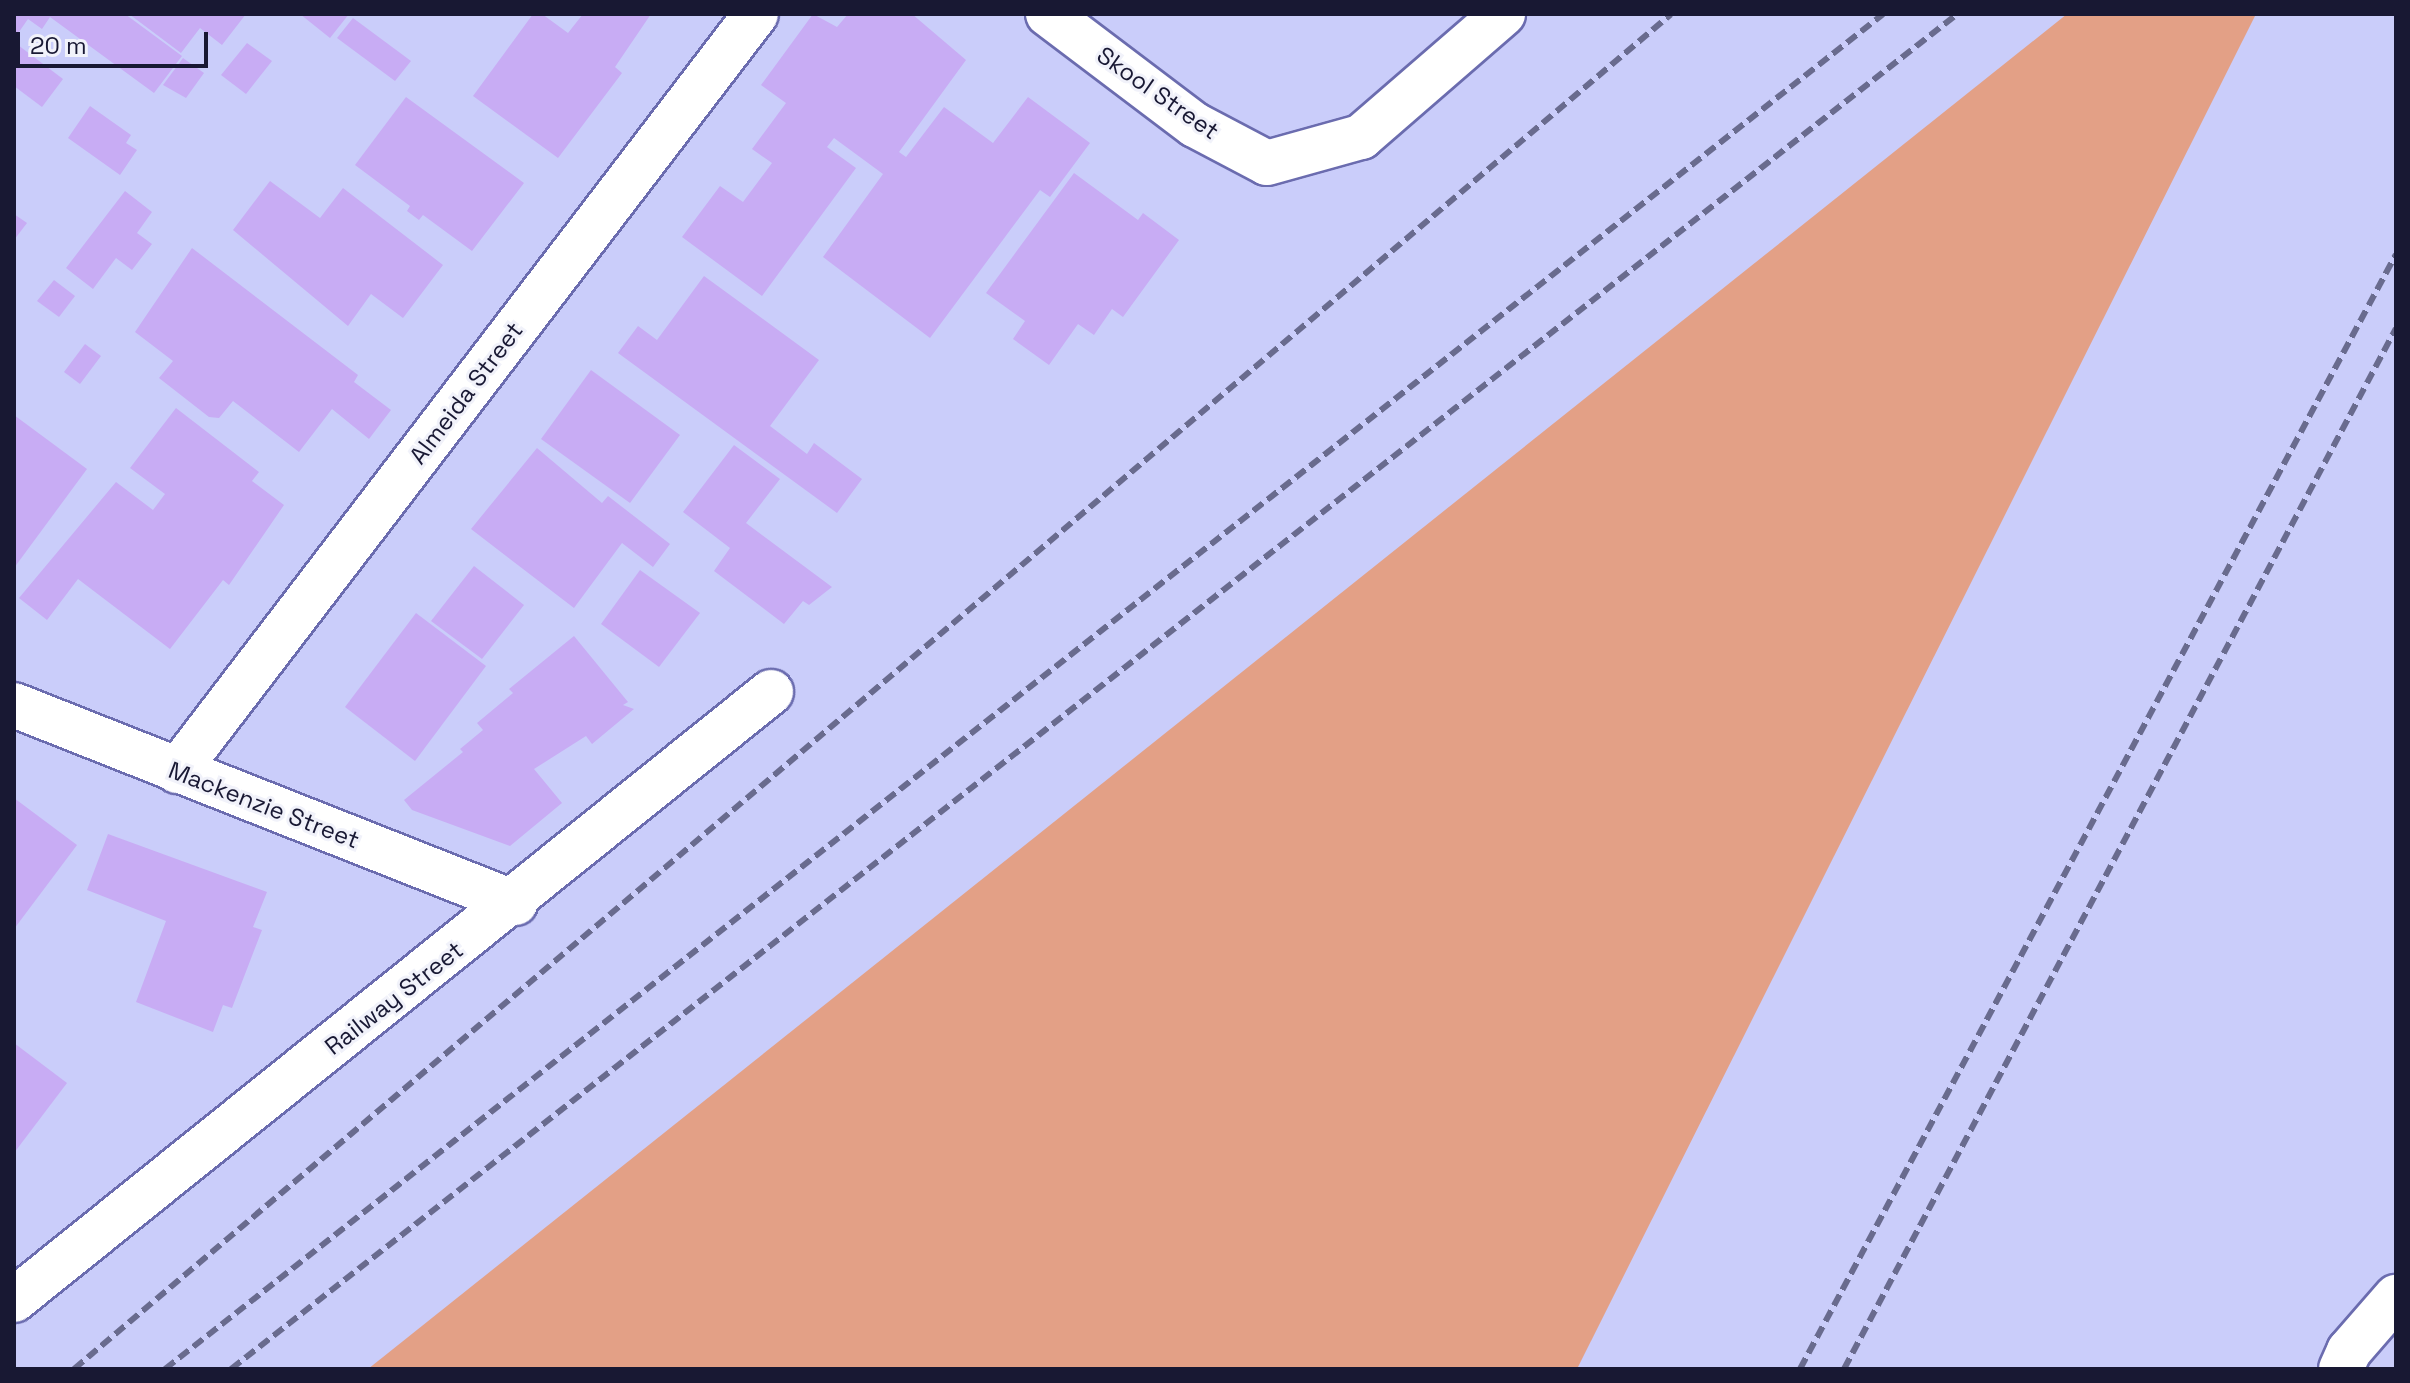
<!DOCTYPE html>
<style>
body{margin:0}
#map{position:relative;width:2410px;height:1383px;overflow:hidden;background:#cacdfa;font-family:"Space Grotesk",sans-serif}
div>[style]{position:absolute}
[style*='--x']{left:calc(var(--x)*1px);top:calc(var(--y)*1px);width:calc(var(--w)*1px);rotate:calc(var(--a)*1deg)}
.green>*{inset:0;background:#e3a086}
.building>*{inset:0;background:#c8acf4}
.roads{filter:drop-shadow(2px 0 #6b6caf) drop-shadow(-2px 0 #6b6caf) drop-shadow(0 2px #6b6caf) drop-shadow(0 -2px #6b6caf)}
.minor>*{height:44px;margin:-22px;padding:0 22px;transform-origin:22px;border-radius:22px;background:#fff}
.rail>*{height:6px;margin-top:-3px;transform-origin:0;background:repeating-linear-gradient(90deg,#696b8e 0 12px,transparent 0 18px)}
span{translate:-50% -50%;white-space:nowrap;text-align:center;line-height:1.15;-webkit-text-stroke:6px #f1f2fa;paint-order:stroke}
.street-label{font-size:24px;color:#181833}
.frame{position:absolute;inset:0;border:16px solid #181833;pointer-events:none}
.scale{position:absolute;left:16px;top:32px;width:192px;height:36px;box-sizing:border-box;border:4px solid #181833;border-top:0;padding-left:10px;font-size:24px;line-height:28px;white-space:nowrap;color:#181833;-webkit-text-stroke:6px #f1f2fa;paint-order:stroke}
</style>
<div id="map">
<div class="green">
<div style="clip-path:polygon(2067px 14px,2256px 14px,1577px 1369px,368px 1369px)"></div>
</div>
<div class="building">
<div style="clip-path:polygon(14px 14px,125px 14px,182px 56px,154px 93px,50px 17px,42px 29px,28px 19px,14px 39px)"></div>
<div style="clip-path:polygon(129px 14px,246px 14px,222px 45px,200px 28px,181px 53px)"></div>
<div style="clip-path:polygon(300px 14px,349px 14px,330px 38px)"></div>
<div style="clip-path:polygon(533px 14px,542px 14px,568px 33px,583px 14px,651px 14px,615px 67px,622px 73px,558px 158px,473px 96px)"></div>
<div style="clip-path:polygon(813px 14px,837px 27px,848px 14px,912px 14px,966px 60px,899px 152px,906px 157px,944px 107px,993px 143px,1028px 97px,1090px 143px,1050px 197px,1040px 190px,930px 338px,823px 257px,883px 174px,834px 138px,827px 147px,856px 168px,762px 296px,682px 237px,720px 186px,743px 202px,772px 163px,752px 149px,786px 103px,761px 85px)"></div>
<div style="clip-path:polygon(353px 18px,411px 61px,395px 81px,337px 38px)"></div>
<div style="clip-path:polygon(14px 42px,63px 79px,42px 107px,14px 86px)"></div>
<div style="clip-path:polygon(247px 43px,272px 61px,246px 94px,221px 75px)"></div>
<div style="clip-path:polygon(183px 58px,204px 73px,186px 98px,163px 85px)"></div>
<div style="clip-path:polygon(406px 97px,524px 183px,472px 251px,423px 215px,419px 220px,407px 211px,410px 206px,355px 165px)"></div>
<div style="clip-path:polygon(90px 106px,131px 135px,126px 143px,137px 150px,120px 175px,68px 138px)"></div>
<div style="clip-path:polygon(1074px 173px,1138px 220px,1143px 213px,1179px 240px,1123px 317px,1112px 309px,1094px 335px,1078px 324px,1049px 365px,1013px 339px,1025px 321px,986px 293px)"></div>
<div style="clip-path:polygon(270px 181px,320px 218px,343px 188px,443px 265px,403px 318px,371px 294px,348px 326px,233px 230px)"></div>
<div style="clip-path:polygon(125px 191px,152px 212px,137px 233px,152px 244px,132px 270px,116px 258px,93px 289px,66px 268px)"></div>
<div style="clip-path:polygon(14px 214px,27px 223px,14px 240px)"></div>
<div style="clip-path:polygon(192px 248px,358px 375px,354px 382px,391px 410px,369px 439px,332px 409px,299px 452px,233px 401px,219px 418px,209px 417px,159px 378px,173px 361px,135px 332px)"></div>
<div style="clip-path:polygon(704px 276px,819px 360px,770px 426px,807px 454px,814px 443px,862px 479px,837px 513px,618px 353px,638px 326px,657px 340px)"></div>
<div style="clip-path:polygon(54px 280px,75px 296px,59px 317px,37px 301px)"></div>
<div style="clip-path:polygon(85px 344px,101px 356px,80px 384px,64px 372px)"></div>
<div style="clip-path:polygon(591px 370px,680px 435px,630px 503px,541px 439px)"></div>
<div style="clip-path:polygon(176px 408px,259px 472px,252px 481px,284px 505px,229px 585px,223px 580px,170px 649px,78px 579px,47px 620px,19px 598px,116px 482px,153px 510px,165px 494px,130px 468px)"></div>
<div style="clip-path:polygon(14px 415px,87px 469px,14px 568px)"></div>
<div style="clip-path:polygon(734px 445px,780px 479px,746px 523px,832px 587px,809px 605px,803px 601px,784px 624px,714px 571px,730px 548px,683px 512px)"></div>
<div style="clip-path:polygon(537px 448px,602px 503px,608px 496px,670px 544px,653px 567px,622px 543px,574px 608px,471px 529px)"></div>
<div style="clip-path:polygon(474px 566px,524px 605px,482px 659px,431px 621px)"></div>
<div style="clip-path:polygon(640px 570px,700px 613px,659px 667px,601px 624px)"></div>
<div style="clip-path:polygon(416px 613px,486px 666px,415px 761px,345px 707px)"></div>
<div style="clip-path:polygon(574px 636px,628px 702px,623px 705px,634px 709px,592px 744px,586px 736px,534px 769px,562px 803px,510px 846px,412px 810px,404px 800px,463px 752px,460px 749px,483px 730px,477px 723px,513px 693px,509px 689px)"></div>
<div style="clip-path:polygon(14px 798px,77px 845px,14px 929px)"></div>
<div style="clip-path:polygon(108px 834px,267px 892px,253px 927px,262px 930px,232px 1008px,223px 1005px,213px 1032px,136px 1002px,166px 921px,87px 890px)"></div>
<div style="clip-path:polygon(14px 1043px,67px 1083px,14px 1153px)"></div>
</div>
<div class="roads">
<div class="minor">
<div style="--x:1048;--y:14;--w:184;--a:37.1"></div>
<div style="--x:1195;--y:125;--w:81;--a:27.8"></div>
<div style="--x:1267;--y:163;--w:98;--a:-15.5"></div>
<div style="--x:1361;--y:137;--w:188;--a:-40.9"></div>
<div style="--x:14;--y:705;--w:539;--a:21.56"></div>
<div style="--x:177;--y:771;--w:953;--a:-52.59"></div>
<div style="--x:14;--y:1300;--w:971;--a:-38.77"></div>
<div style="--x:2341;--y:1369;--w:20;--a:-66"></div>
<div style="--x:2349;--y:1351;--w:72;--a:-49"></div>
</div>
</div>
<div class="rail">
<div style="--x:74;--y:1369;--w:2094;--a:-40.31"></div>
<div style="--x:165;--y:1369;--w:2188;--a:-38.26"></div>
<div style="--x:231;--y:1369;--w:2194;--a:-38.13"></div>
<div style="--x:1800;--y:1369;--w:1264;--a:-61.87"></div>
<div style="--x:1844;--y:1369;--w:1178;--a:-62.06"></div>
</div>
<div class="street-label">
<span style="left:1158px;top:93px;rotate:35deg">Skool Street</span>
<span style="left:466px;top:393px;rotate:-53deg">Almeida Street</span>
<span style="left:264px;top:805px;rotate:21deg">Mackenzie Street</span>
<span style="left:394px;top:998px;rotate:-38deg">Railway Street</span>
</div>
<div class="frame"></div>
<div class="scale">20 m</div>
</div>
